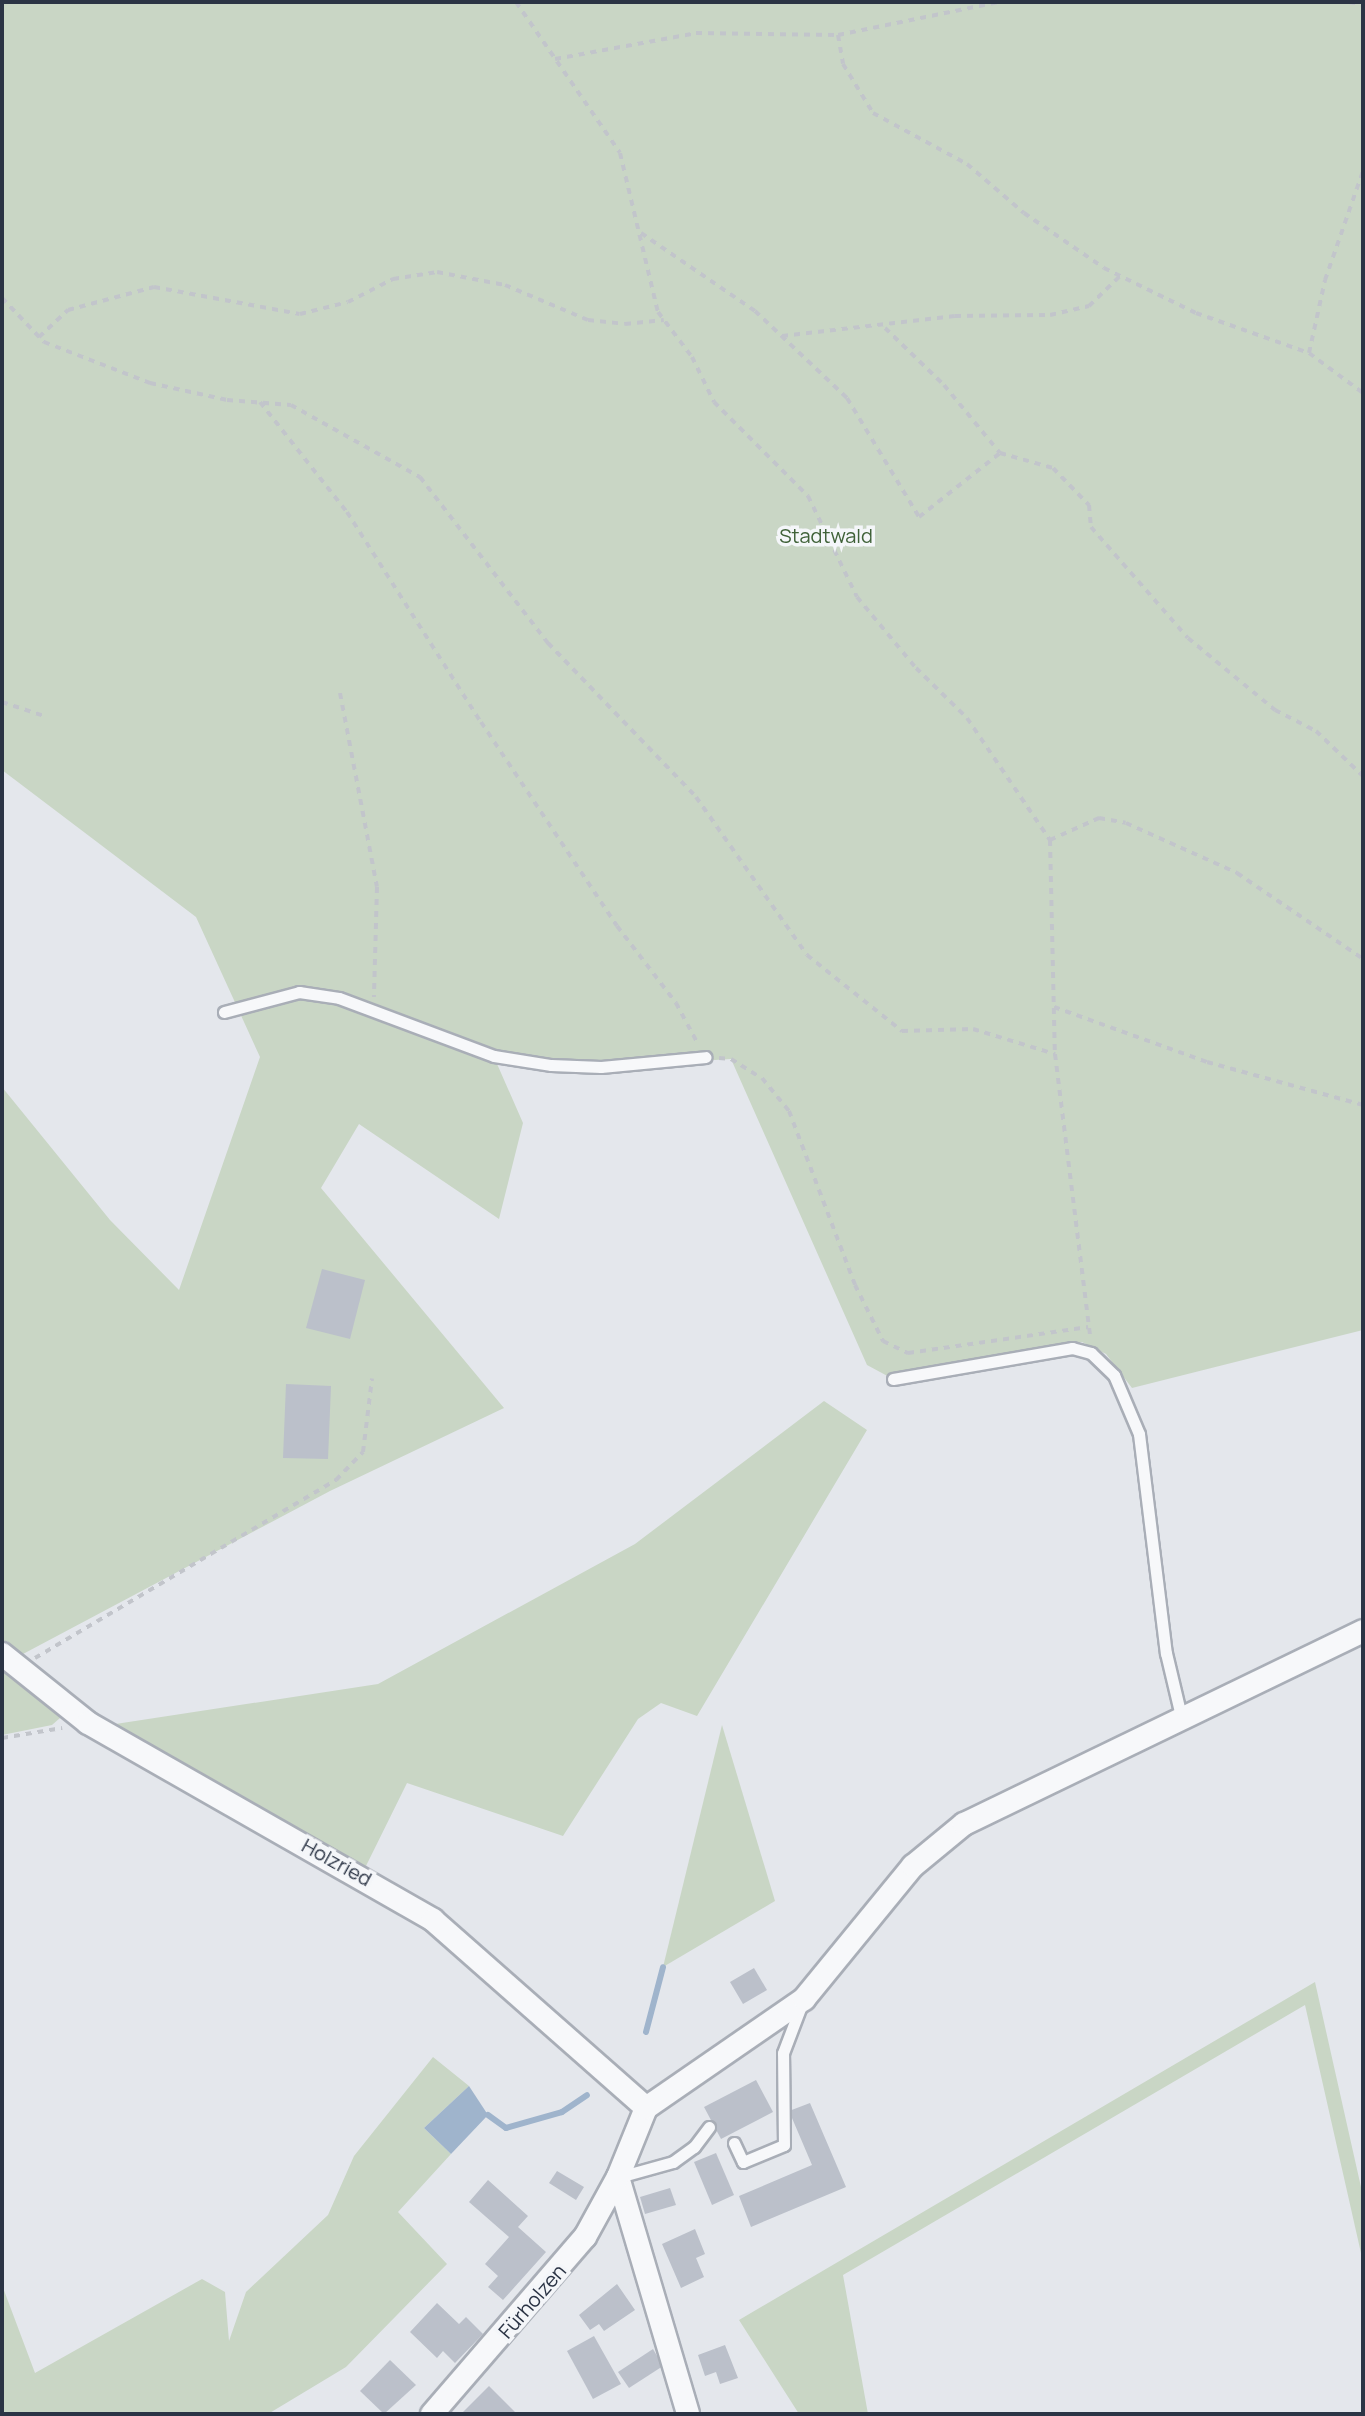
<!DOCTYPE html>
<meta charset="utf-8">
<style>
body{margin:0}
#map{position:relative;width:1365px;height:2416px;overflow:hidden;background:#e4e7ec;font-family:Manrope,sans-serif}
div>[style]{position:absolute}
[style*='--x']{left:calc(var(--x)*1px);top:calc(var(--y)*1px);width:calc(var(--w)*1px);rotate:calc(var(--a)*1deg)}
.green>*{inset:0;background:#c9d6c5}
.water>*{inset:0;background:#9fb4cc}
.stream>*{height:6px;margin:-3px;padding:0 3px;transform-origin:3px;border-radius:3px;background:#9fb4cc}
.building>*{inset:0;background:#bbc0ca}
.path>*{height:4px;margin-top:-2px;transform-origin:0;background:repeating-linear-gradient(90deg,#c2c5cb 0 6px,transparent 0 12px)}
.roads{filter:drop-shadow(2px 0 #a9aeb7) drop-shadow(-2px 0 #a9aeb7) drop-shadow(0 2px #a9aeb7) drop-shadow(0 -2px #a9aeb7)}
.lane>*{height:11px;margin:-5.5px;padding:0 5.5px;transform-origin:5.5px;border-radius:5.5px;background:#f7f8fa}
.street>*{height:22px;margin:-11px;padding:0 11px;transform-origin:11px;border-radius:11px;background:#f7f8fa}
span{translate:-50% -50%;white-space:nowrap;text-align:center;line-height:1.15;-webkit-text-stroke:7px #f4f6f9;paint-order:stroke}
.park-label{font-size:20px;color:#3f6138}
.street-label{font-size:20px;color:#2b3445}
.frame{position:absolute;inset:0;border:4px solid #2b3445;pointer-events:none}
</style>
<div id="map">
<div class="green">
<div style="clip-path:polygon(2px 2px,1363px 2px,1363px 1330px,1132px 1388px,1106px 1354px,1082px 1342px,893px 1379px,867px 1365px,731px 1059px,601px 1067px,494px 1057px,523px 1123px,499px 1219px,359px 1124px,321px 1188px,504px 1408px,330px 1491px,23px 1654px,2px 1647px,2px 1087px,110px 1220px,179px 1290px,260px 1057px,196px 917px,2px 770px)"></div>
<div style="clip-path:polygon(824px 1401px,867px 1430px,697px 1716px,661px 1703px,638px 1719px,563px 1836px,407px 1783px,364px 1870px,109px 1725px,378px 1684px,635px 1544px)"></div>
<div style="clip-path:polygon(2px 1663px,58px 1709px,60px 1718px,52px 1725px,2px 1735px)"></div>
<div style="clip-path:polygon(722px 1725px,775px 1901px,663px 1967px)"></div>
<div style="clip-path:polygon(1315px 1982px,1363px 2196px,1363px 2262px,1305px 2005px,843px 2275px,868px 2414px,799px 2414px,739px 2320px)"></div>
<div style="clip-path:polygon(433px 2057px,469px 2086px,424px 2128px,451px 2154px,398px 2212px,447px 2264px,346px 2367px,268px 2414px,2px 2414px,2px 2285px,35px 2373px,202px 2279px,225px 2292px,229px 2341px,246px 2292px,328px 2215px,354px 2156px)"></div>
</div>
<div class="water">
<div style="clip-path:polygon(469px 2086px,488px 2115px,451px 2154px,424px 2128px)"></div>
</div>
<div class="stream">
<div style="--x:646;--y:2032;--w:67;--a:-75.3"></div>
<div style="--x:488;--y:2115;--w:22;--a:36"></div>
<div style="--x:506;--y:2128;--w:58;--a:-15.9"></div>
<div style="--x:562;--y:2112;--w:30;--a:-34"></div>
</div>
<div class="building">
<div style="clip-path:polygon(322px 1269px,365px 1280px,350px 1339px,306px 1328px)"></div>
<div style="clip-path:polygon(286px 1384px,331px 1386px,328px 1459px,283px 1458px)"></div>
<div style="clip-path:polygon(754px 1968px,767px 1990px,743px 2004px,730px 1982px)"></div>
<div style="clip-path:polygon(756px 2080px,773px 2112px,721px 2139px,704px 2107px)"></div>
<div style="clip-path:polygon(810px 2103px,846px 2187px,751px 2227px,739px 2196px,812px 2165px,789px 2111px)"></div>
<div style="clip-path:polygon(716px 2153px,734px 2195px,712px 2205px,694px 2162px)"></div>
<div style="clip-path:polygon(557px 2171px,584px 2187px,576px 2200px,549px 2183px)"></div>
<div style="clip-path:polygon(488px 2180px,528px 2216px,518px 2227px,546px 2252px,503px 2300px,488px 2287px,498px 2276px,485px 2264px,509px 2237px,469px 2202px)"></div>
<div style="clip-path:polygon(670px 2188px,676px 2205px,645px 2214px,640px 2197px)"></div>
<div style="clip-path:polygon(695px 2229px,705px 2254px,696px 2258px,704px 2277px,681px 2288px,662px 2244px)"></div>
<div style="clip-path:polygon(617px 2284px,635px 2310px,604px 2331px,599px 2324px,590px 2330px,579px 2315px)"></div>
<div style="clip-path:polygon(437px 2303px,459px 2324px,466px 2317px,483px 2334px,455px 2363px,443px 2351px,437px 2358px,410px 2332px)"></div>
<div style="clip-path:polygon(594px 2336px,621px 2384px,593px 2399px,567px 2351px)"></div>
<div style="clip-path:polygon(725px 2345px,738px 2378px,720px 2384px,716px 2372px,705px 2376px,698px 2355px)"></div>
<div style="clip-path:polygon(653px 2349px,663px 2366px,629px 2388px,618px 2372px)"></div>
<div style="clip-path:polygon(390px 2360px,416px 2385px,384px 2414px,360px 2391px)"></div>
<div style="clip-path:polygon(489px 2386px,517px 2414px,461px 2414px)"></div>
</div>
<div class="path">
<div style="--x:516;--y:2;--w:183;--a:55.4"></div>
<div style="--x:620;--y:153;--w:163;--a:76.6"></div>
<div style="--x:658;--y:312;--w:56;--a:52.9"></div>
<div style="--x:692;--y:357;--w:50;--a:63.9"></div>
<div style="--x:714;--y:402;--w:133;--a:45"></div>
<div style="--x:808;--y:496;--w:112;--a:64.1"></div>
<div style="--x:857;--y:597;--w:92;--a:50.3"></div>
<div style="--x:916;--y:668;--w:71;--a:44.4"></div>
<div style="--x:967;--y:718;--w:148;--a:55.8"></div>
<div style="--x:1050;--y:840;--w:214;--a:88.7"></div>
<div style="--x:1055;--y:1054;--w:285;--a:82.9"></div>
<div style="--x:1349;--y:2;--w:14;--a:12"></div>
<div style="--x:838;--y:35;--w:29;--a:80"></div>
<div style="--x:843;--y:64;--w:57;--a:58.5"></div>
<div style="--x:873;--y:113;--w:107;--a:28.5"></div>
<div style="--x:967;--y:164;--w:75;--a:40.7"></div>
<div style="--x:1024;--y:213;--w:97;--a:34.5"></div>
<div style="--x:1104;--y:268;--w:102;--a:26.1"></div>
<div style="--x:1196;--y:313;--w:120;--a:19.5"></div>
<div style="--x:1309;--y:353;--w:67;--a:36.5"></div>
<div style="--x:555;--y:59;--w:143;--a:-10.4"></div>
<div style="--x:696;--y:33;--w:142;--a:0.8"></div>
<div style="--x:838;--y:35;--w:164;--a:-11.6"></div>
<div style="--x:641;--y:233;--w:138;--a:34.4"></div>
<div style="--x:755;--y:311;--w:127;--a:43.4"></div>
<div style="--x:847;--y:398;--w:139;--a:58.8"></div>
<div style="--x:919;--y:517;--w:103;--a:-38.3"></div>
<div style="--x:1000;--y:453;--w:55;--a:15.8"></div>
<div style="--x:1053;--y:468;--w:52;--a:45.8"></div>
<div style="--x:1089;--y:505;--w:22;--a:85"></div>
<div style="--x:1091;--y:527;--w:147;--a:48.9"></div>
<div style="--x:1188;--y:638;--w:113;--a:39.6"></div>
<div style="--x:1275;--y:710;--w:46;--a:27.1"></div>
<div style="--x:1316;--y:731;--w:65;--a:43.8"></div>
<div style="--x:2;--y:298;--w:61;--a:46.3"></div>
<div style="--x:44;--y:342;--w:114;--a:21.1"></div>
<div style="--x:150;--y:383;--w:79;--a:12.4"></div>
<div style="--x:227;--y:400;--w:64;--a:4.5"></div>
<div style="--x:291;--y:405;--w:148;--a:29.2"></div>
<div style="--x:420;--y:477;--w:210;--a:52.4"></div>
<div style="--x:548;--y:643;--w:214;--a:46.1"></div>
<div style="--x:696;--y:797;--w:193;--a:54.9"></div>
<div style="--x:807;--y:955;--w:122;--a:38.7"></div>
<div style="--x:902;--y:1031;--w:71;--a:-1.6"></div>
<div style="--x:973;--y:1029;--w:86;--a:17"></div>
<div style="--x:885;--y:328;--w:82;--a:44"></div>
<div style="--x:944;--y:385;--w:88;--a:50.5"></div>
<div style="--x:782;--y:336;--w:174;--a:-6.6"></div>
<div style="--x:955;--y:316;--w:95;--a:-0.6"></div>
<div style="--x:1050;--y:315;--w:40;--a:-13"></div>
<div style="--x:1089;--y:306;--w:43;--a:-44.1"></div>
<div style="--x:39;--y:337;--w:40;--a:-43"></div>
<div style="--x:68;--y:310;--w:89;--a:-15"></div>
<div style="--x:154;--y:287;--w:148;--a:10.5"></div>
<div style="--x:300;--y:314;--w:49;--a:-14"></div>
<div style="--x:348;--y:302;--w:51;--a:-27.1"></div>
<div style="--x:393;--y:279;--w:45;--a:-9"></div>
<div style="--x:437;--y:272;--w:69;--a:10.8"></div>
<div style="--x:505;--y:285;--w:90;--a:22.9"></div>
<div style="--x:588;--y:320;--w:37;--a:6"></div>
<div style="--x:625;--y:324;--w:39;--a:-6"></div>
<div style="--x:1309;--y:353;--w:75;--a:-77.6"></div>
<div style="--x:1325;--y:280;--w:115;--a:-70.8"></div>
<div style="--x:260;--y:402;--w:140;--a:51.7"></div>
<div style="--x:347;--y:512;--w:249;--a:57.5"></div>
<div style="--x:481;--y:722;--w:245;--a:56.3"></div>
<div style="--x:617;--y:926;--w:97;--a:52.5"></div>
<div style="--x:676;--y:1003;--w:47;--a:61.8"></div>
<div style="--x:340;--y:693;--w:197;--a:79.2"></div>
<div style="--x:377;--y:887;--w:110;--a:91.6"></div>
<div style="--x:2;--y:702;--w:44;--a:18.4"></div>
<div style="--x:1050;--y:840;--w:54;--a:-24.2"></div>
<div style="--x:1099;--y:818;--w:27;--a:10"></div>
<div style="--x:1126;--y:823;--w:122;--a:24.2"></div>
<div style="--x:1237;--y:873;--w:153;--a:34.3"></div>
<div style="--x:1054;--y:1007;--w:163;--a:19.8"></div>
<div style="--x:1207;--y:1062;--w:162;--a:15.4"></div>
<div style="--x:719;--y:1058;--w:12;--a:5"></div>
<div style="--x:731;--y:1059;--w:36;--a:32"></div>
<div style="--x:762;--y:1078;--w:43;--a:50.7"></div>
<div style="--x:789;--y:1111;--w:186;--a:69.2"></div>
<div style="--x:855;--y:1285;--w:63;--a:63.4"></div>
<div style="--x:883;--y:1341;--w:28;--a:26"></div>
<div style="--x:908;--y:1353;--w:182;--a:-8.2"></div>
<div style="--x:35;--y:1658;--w:350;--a:-30.6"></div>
<div style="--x:336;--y:1480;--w:39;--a:-46"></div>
<div style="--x:363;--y:1452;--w:74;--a:-83"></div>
<div style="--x:2;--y:1738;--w:61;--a:-9.5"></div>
</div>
<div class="roads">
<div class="lane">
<div style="--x:224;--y:1012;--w:78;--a:-14.9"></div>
<div style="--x:299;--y:992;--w:40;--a:8.5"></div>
<div style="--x:339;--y:998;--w:165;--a:20.5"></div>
<div style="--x:494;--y:1056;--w:58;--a:9"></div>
<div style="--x:551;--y:1065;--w:50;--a:2.3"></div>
<div style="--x:601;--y:1067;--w:105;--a:-5.4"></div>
<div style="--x:893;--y:1379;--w:182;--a:-9.8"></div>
<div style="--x:1072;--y:1348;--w:20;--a:15"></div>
<div style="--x:1091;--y:1353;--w:32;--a:44"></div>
<div style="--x:1114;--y:1375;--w:64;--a:67"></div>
<div style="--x:1139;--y:1434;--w:221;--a:83"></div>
<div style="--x:1166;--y:1653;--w:65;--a:76.6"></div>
<div style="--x:734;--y:2143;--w:21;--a:65"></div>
<div style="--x:743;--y:2162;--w:44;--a:-22.5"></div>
<div style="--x:784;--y:2145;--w:92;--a:-90.6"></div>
<div style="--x:783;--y:2053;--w:53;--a:-69.2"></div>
<div style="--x:619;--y:2177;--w:56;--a:-15.5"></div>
<div style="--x:673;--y:2162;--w:26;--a:-36"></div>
<div style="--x:694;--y:2147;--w:25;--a:-53"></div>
</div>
<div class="street">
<div style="--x:2;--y:1654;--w:110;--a:38.7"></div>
<div style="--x:88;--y:1723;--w:397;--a:29.7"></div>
<div style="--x:433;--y:1920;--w:284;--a:41.4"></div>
<div style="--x:618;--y:2177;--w:247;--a:73.5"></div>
<div style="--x:432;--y:2414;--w:234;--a:-49.2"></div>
<div style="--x:585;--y:2237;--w:68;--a:-61.2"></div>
<div style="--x:618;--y:2177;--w:74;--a:-67.9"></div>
<div style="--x:646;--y:2108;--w:192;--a:-34.6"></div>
<div style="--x:804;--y:1999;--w:172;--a:-50.7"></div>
<div style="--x:913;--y:1866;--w:66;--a:-39.5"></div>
<div style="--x:964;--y:1824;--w:443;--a:-25.8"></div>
</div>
</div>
<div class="park-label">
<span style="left:826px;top:535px">Stadtwald</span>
</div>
<div class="street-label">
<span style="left:337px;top:1862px;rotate:29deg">Holzried</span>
<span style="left:532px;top:2301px;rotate:-49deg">Fürholzen</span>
</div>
<div class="frame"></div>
</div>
